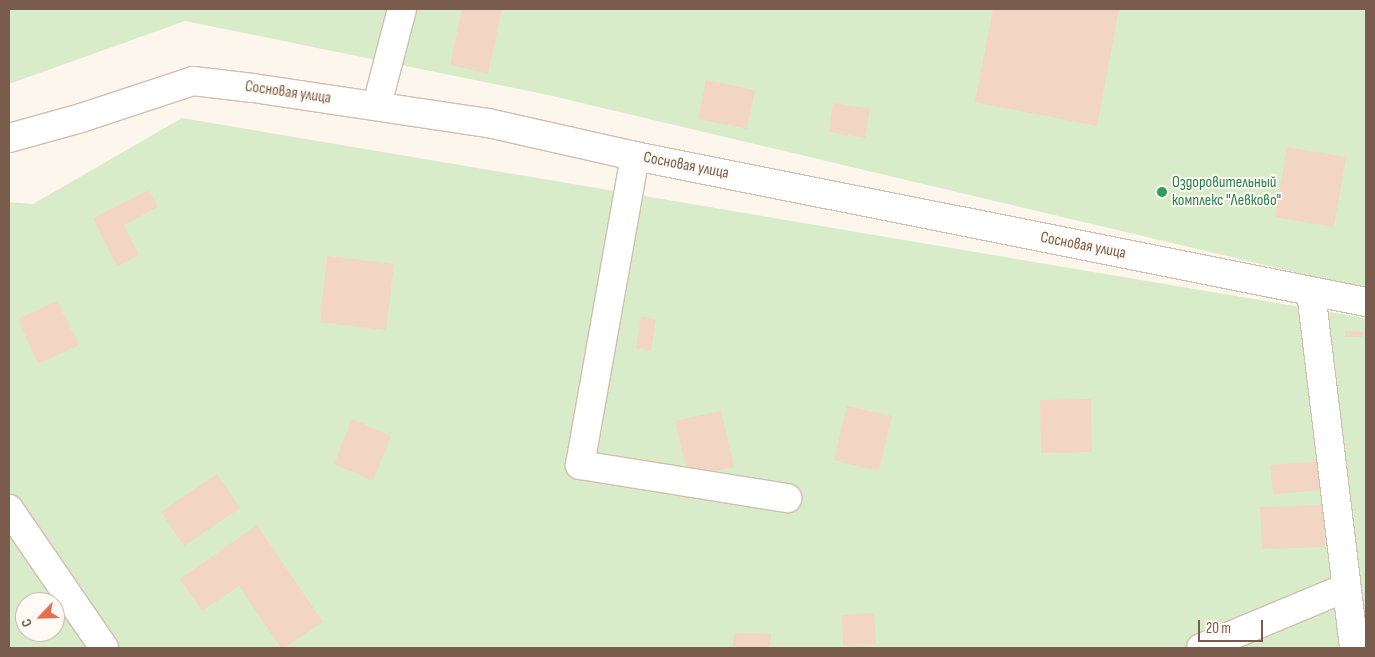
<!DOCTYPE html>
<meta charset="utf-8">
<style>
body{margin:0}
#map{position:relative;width:1375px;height:657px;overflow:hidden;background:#fdf6ec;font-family:"Sofia Sans Condensed",sans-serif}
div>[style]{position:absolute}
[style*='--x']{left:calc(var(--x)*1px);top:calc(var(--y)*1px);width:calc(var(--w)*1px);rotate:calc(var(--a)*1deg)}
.green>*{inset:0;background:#d8ecc9}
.building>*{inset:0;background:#f3d5c3}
.roads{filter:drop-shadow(1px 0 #d1beb0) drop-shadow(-1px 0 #d1beb0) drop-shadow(0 1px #d1beb0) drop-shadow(0 -1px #d1beb0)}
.minor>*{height:28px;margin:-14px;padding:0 14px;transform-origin:14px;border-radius:14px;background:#fff}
.dots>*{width:14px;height:14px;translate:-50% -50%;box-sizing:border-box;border:2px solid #fffaf3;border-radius:50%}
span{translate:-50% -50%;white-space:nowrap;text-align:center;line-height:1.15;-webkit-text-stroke:4px #fffaf3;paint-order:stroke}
.street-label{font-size:16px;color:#7a5c4d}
.leisure-label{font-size:16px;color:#27864d}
.left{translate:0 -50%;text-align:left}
.frame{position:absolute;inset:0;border:10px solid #7a5c4d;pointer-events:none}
.north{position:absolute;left:15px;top:592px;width:50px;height:50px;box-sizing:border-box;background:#fffaf3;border:1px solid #cabbb1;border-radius:50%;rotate:246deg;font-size:14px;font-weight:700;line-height:20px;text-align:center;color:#7a5c4d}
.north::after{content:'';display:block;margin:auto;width:18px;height:22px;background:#e76f51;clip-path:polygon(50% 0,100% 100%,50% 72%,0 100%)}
.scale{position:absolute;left:1198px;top:620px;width:65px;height:22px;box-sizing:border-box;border:2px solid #7a5c4d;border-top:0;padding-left:6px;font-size:15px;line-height:18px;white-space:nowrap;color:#7a5c4d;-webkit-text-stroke:4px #fffaf3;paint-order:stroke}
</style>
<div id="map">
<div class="green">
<div style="clip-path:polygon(9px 9px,1366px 9px,1366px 289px,548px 95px,185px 21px,9px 84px)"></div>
<div style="clip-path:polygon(evenodd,182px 118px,1366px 318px,1366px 648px,9px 648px,9px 202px,33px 204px,182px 118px,25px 602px,55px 602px,55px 632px,25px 632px,25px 602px)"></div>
</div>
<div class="building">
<div style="clip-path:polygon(462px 9px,502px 9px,488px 73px,450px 65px)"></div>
<div style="clip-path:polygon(993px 9px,1119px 9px,1097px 126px,975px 102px)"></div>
<div style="clip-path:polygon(706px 80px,755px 90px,747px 129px,698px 119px)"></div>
<div style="clip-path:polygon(833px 103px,870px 109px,865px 138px,829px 132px)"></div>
<div style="clip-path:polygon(1287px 147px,1346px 157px,1334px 227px,1275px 217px)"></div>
<div style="clip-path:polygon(149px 190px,158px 207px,124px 225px,139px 255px,117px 266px,93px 218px)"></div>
<div style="clip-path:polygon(327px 256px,394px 264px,386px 330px,320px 322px)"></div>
<div style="clip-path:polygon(57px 301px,79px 345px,38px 364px,18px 319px)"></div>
<div style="clip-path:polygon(641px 317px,656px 319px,651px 351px,636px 348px)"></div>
<div style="clip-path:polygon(1345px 331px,1363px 332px,1363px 337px,1345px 337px)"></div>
<div style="clip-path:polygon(1091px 399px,1092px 452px,1041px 453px,1040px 400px)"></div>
<div style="clip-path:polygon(847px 406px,892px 416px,879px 471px,834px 460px)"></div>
<div style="clip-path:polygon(721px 411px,734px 467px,688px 477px,675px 421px)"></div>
<div style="clip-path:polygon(352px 419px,391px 436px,373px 481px,334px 464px)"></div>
<div style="clip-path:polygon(1323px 461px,1326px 490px,1273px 494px,1270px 465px)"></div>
<div style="clip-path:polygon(217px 474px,240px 508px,184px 546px,161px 512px)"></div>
<div style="clip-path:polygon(1323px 505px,1325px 547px,1262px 549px,1260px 507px)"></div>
<div style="clip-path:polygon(257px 525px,323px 622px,284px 648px,281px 648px,239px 586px,202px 611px,180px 579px)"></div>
<div style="clip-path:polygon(874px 613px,876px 644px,843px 646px,842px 615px)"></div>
<div style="clip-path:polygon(734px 633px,771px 634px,770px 648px,733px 648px)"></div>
</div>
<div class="roads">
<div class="minor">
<div style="--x:377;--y:105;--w:99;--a:-75.4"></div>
<div style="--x:9;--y:138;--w:75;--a:-15.5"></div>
<div style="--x:81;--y:118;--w:118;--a:-18.3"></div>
<div style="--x:193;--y:81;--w:60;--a:6.7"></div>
<div style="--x:253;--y:88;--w:238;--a:8.5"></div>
<div style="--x:488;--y:123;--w:151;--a:12.7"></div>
<div style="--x:635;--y:156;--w:745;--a:11.29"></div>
<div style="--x:635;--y:156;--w:314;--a:100.1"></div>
<div style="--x:580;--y:465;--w:210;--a:9.1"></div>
<div style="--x:1311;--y:292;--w:359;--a:83.1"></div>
<div style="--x:9;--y:509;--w:168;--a:55.6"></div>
<div style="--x:1201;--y:648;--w:156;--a:-22.6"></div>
</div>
</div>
<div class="dots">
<div style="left:1162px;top:192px;background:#2e9e5b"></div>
</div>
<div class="street-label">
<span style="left:288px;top:93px;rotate:8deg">Сосновая улица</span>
<span style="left:686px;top:166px;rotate:11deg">Сосновая улица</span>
<span style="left:1083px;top:246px;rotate:11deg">Сосновая улица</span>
</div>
<div class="leisure-label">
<span class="left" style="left:1172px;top:192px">Оздоровительный<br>комплекс "Левково"</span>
</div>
<div class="frame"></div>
<div class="north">С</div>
<div class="scale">20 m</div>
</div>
